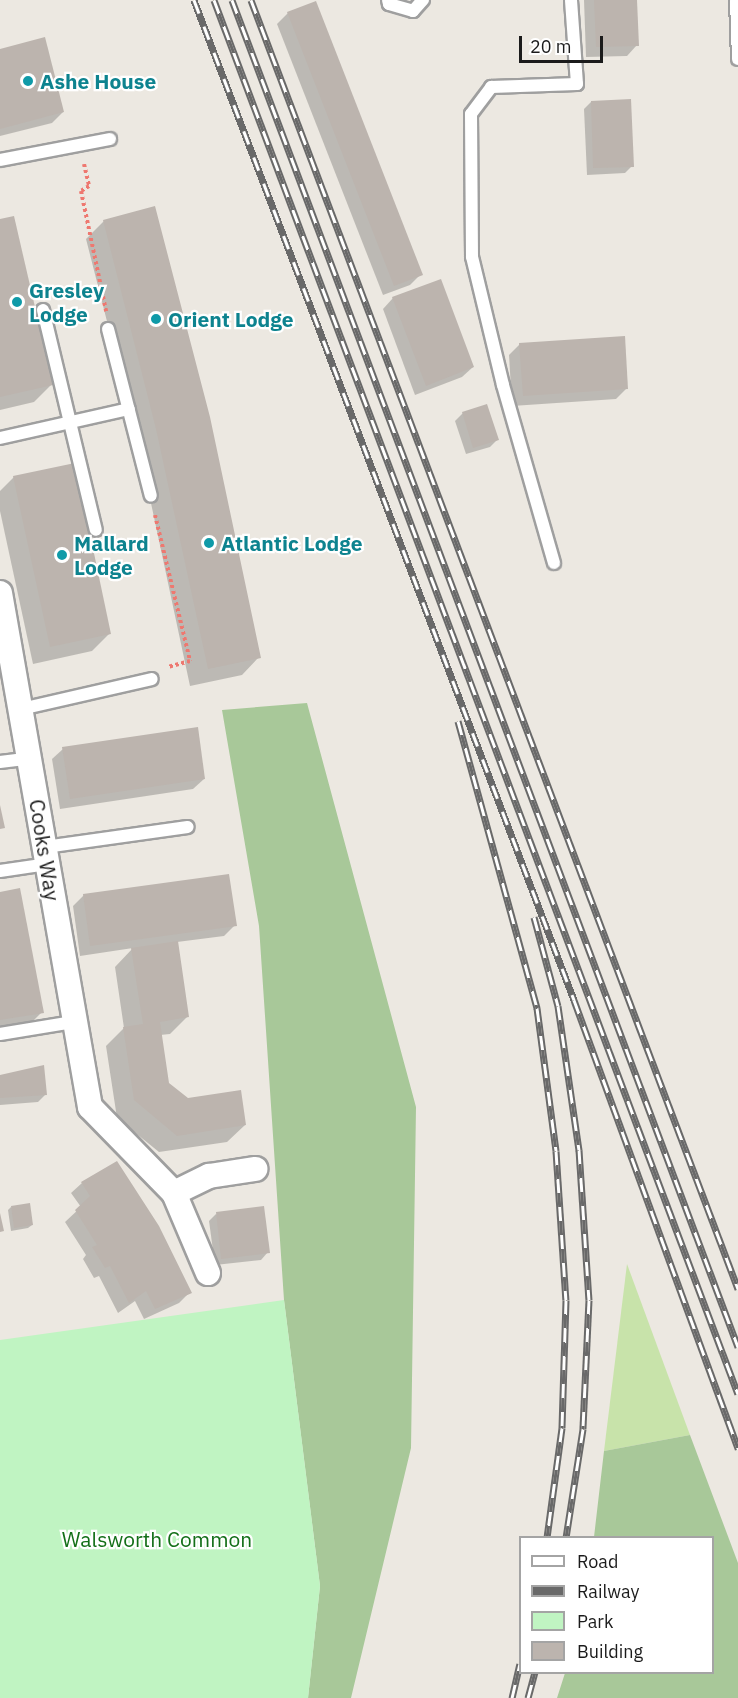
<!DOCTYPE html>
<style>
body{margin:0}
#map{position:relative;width:738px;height:1698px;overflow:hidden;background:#ece8e1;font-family:"IBM Plex Sans",sans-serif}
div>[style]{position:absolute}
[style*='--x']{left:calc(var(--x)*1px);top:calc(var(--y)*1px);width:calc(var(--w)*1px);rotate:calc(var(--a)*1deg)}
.grass>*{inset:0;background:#c8e3aa}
.forest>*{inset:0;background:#a8c899}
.park>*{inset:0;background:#c0f4c2}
.shadow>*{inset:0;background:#0003}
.building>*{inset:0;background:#bcb4ae}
.path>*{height:4px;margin-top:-2px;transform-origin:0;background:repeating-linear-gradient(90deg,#ee7870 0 3px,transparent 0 6px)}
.roads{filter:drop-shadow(2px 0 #9f9f9f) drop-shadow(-2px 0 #9f9f9f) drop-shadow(0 2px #9f9f9f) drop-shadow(0 -2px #9f9f9f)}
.lane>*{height:12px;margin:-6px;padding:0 6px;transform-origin:6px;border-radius:6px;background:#fff}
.street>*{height:24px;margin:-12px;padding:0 12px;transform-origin:12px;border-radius:12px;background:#fff}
.rail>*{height:7px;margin-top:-3.5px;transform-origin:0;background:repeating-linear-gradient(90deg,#fff 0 14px,#696969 0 28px);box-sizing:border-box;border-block:2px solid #696969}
.dots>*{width:16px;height:16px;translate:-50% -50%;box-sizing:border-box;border:3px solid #fff;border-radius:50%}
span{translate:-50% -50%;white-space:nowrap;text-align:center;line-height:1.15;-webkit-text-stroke:4.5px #fff;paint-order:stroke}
.culture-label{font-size:21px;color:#0d838f;font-weight:700}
.left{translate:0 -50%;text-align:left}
.street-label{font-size:21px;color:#1b1b1b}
.park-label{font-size:21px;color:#136f18}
.legend{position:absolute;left:519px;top:1536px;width:195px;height:138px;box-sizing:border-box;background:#fff;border:2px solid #a4a4a4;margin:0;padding:8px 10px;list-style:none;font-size:18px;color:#1b1b1b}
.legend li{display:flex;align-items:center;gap:12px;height:30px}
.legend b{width:30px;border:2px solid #a4a4a4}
.scale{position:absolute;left:519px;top:36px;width:84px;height:27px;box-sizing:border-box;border:3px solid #1b1b1b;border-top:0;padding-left:8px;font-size:18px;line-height:21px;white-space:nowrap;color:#1b1b1b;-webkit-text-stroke:4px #fff;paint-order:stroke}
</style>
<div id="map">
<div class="grass">
<div style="clip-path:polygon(627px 1264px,690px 1435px,604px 1451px)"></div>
</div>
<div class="forest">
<div style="clip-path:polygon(307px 703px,416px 1107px,411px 1448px,351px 1698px,308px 1698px,320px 1586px,284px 1300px,259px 926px,222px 710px)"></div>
<div style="clip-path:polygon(690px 1435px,738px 1563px,738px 1698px,557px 1698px,565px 1673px,712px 1672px,712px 1538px,594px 1537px,604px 1451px)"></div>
</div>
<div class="park">
<div style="clip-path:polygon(284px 1300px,320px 1586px,308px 1698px,0 1698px,0 1340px)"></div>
</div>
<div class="shadow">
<div style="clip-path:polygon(584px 0,636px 0,637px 45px,627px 56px,586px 57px)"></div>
<div style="clip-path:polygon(288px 13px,421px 274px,410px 285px,383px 295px,277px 24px)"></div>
<div style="clip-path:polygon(0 50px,63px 112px,52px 123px,0 136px)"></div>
<div style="clip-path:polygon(591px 102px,632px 166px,625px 173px,587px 175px,584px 109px)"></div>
<div style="clip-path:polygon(0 221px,51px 385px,34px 402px,0 410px)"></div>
<div style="clip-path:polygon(104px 221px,259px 657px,242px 675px,190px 686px,139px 447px,86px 239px)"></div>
<div style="clip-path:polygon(393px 298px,473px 367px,462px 377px,415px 395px,383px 309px)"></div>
<div style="clip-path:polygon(520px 344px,627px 388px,616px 399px,512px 406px,509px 355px)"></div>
<div style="clip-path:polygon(463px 413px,497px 440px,490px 447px,466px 454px,455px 421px)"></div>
<div style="clip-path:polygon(14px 477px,109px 634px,92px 651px,33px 664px,0 511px,0 491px)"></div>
<div style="clip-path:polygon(63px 749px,204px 779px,193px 789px,60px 809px,52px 759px)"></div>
<div style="clip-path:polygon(0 893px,42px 1012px,24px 1030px,0 1034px)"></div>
<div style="clip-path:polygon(84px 895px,235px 925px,224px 936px,177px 942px,188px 1016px,170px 1034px,160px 1035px,167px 1083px,187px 1100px,245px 1125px,227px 1142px,159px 1152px,117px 1118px,106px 1046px,124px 1028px,115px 967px,133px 948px,80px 956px,73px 906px)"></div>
<div style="clip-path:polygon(42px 1067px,45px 1095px,38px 1102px,0 1105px,0 1077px)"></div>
<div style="clip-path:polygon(82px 1183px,190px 1292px,179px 1303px,144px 1319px,135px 1301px,118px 1313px,99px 1276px,94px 1278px,83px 1259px,86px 1255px,65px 1222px,81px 1207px,71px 1193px)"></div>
<div style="clip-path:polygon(11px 1207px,32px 1225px,28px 1228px,11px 1231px,8px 1210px)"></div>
<div style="clip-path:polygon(216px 1214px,268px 1252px,261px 1260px,215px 1265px,209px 1221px)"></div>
</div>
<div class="building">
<div style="clip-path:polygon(594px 0,637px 0,639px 46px,596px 47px)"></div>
<div style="clip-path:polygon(316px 1px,423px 275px,394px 286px,287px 12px)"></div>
<div style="clip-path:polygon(45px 37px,64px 112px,0 129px,0 49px)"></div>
<div style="clip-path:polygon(631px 99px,634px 167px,593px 168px,591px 101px)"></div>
<div style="clip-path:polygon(155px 206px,210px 417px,261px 658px,208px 669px,156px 429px,103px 220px)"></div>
<div style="clip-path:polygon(14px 216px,53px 385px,0 397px,0 219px)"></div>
<div style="clip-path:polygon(441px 279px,474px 367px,426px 386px,392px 297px)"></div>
<div style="clip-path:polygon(625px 336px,628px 389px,523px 396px,519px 343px)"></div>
<div style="clip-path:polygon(487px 404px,499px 440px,473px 448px,462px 412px)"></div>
<div style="clip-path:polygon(75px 463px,111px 634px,50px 647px,13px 476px)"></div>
<div style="clip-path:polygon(198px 727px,205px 779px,70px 799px,62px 747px)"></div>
<div style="clip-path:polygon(0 805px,5px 828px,0 829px)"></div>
<div style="clip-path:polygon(229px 874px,237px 926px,90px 946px,83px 894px)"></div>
<div style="clip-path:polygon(20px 888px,44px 1013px,0 1020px,0 892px)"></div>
<div style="clip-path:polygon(178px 941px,189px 1017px,160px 1022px,169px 1083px,188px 1098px,241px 1090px,246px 1125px,177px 1136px,134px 1100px,123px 1027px,143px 1024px,131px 948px)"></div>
<div style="clip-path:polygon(44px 1065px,47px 1095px,0 1098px,0 1075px)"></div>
<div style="clip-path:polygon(117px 1161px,159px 1226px,192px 1293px,155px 1309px,146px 1291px,129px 1303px,110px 1266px,105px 1268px,92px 1247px,97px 1245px,75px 1210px,90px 1196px,81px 1182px)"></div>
<div style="clip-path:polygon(30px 1203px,33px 1225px,14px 1228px,11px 1206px)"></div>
<div style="clip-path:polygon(264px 1206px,270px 1253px,221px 1259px,216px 1212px)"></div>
<div style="clip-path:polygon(0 1213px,4px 1231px,0 1232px)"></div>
</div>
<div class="path">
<div style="--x:84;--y:164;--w:23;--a:77"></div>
<div style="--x:89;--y:186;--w:9;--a:148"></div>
<div style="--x:81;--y:191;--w:123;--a:78.2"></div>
<div style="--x:155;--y:515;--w:150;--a:76.5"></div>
<div style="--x:190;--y:661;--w:23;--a:165"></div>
</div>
<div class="roads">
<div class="lane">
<div style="--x:388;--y:0;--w:4;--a:76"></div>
<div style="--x:389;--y:4;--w:25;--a:16"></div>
<div style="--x:413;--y:11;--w:15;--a:-48"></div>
<div style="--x:736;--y:0;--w:59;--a:88.1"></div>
<div style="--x:0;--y:160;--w:112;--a:-10.8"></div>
<div style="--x:43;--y:310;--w:226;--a:76.5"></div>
<div style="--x:108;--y:329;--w:172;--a:75.6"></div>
<div style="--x:0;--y:438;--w:132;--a:-12.7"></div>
<div style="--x:554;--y:563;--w:185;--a:-106"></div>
<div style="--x:503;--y:385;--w:132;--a:-103.6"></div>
<div style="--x:472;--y:257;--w:143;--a:-90.4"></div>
<div style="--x:471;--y:114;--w:34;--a:-53"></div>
<div style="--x:491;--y:87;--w:86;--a:-2"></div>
<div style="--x:577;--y:84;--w:84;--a:-94.1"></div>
<div style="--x:21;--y:709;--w:134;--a:-12.9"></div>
<div style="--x:0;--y:762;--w:31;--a:-7"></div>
<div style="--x:45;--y:847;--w:144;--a:-8"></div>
<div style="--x:0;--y:871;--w:49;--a:-8.3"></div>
<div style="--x:0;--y:1034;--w:74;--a:-9.3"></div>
</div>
<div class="street">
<div style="--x:0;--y:593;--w:522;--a:80.07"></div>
<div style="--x:90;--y:1107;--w:120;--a:45.7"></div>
<div style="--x:174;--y:1193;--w:87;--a:67"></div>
<div style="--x:174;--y:1193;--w:39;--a:-26"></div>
<div style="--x:209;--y:1176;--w:47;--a:-8.7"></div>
</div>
</div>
<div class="rail">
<div style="--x:194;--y:0;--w:1070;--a:69.19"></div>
<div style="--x:574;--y:1000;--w:478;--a:69.9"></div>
<div style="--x:214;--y:0;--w:1489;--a:69.4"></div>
<div style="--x:232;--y:0;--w:1439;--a:69.41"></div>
<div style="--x:251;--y:0;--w:1378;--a:69.3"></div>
<div style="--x:458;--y:721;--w:298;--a:74.6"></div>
<div style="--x:537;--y:1008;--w:144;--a:82.4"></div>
<div style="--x:556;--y:1151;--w:149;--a:86.2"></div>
<div style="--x:566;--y:1300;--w:128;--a:91.8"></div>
<div style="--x:562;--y:1428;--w:111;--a:97.8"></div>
<div style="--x:534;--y:917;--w:92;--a:74.9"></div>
<div style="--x:558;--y:1006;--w:146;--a:81.7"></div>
<div style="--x:579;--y:1150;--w:150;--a:86.2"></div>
<div style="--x:589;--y:1300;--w:129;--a:92.7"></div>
<div style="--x:583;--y:1429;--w:110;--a:98.9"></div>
<div style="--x:512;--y:1698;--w:35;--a:-77"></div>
<div style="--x:528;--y:1698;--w:27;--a:-75"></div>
</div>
<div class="dots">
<div style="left:28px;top:81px;background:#0f9aa8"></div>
<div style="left:17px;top:302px;background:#0f9aa8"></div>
<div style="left:156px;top:319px;background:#0f9aa8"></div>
<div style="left:209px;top:543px;background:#0f9aa8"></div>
<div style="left:62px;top:555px;background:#0f9aa8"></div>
</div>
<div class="culture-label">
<span class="left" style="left:40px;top:81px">Ashe House</span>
<span class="left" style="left:29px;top:302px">Gresley<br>Lodge</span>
<span class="left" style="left:168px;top:319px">Orient Lodge</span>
<span class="left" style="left:74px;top:555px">Mallard<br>Lodge</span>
<span class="left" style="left:221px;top:543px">Atlantic Lodge</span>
</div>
<div class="street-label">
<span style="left:45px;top:850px;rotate:81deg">Cooks Way</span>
</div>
<div class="park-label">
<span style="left:157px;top:1539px">Walsworth Common</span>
</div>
<ul class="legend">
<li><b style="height:8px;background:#fff"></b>Road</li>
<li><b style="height:8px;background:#696969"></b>Railway</li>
<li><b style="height:16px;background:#c0f4c2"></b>Park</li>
<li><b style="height:16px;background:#bcb4ae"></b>Building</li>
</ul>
<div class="scale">20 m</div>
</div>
